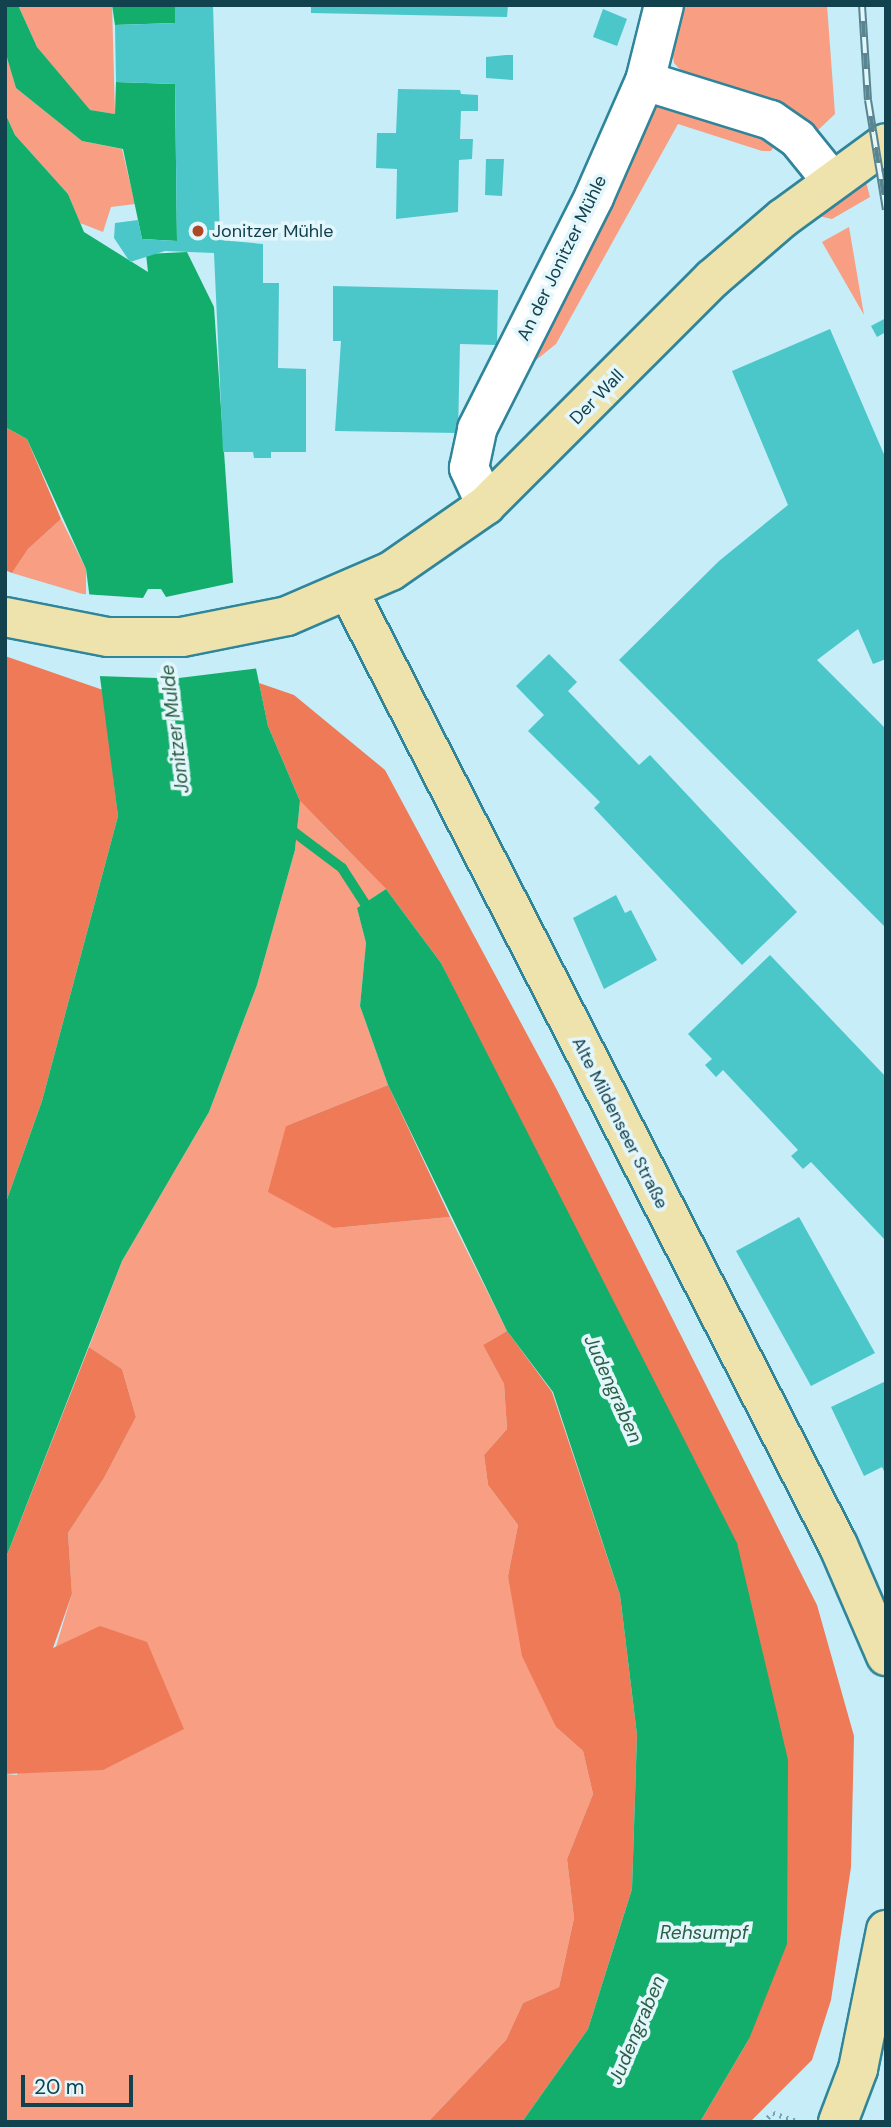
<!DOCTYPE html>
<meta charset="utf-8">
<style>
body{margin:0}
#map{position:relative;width:891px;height:2127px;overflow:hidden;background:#c6edf8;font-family:"DM Sans",sans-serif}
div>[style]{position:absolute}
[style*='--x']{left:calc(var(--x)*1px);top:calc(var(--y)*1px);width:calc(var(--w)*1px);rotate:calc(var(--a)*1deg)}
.green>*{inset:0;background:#f79e83}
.forest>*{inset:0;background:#ef7a57}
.water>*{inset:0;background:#13ae6c}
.pier>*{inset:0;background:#c6edf8}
.stream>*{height:10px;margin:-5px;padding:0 5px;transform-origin:5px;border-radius:5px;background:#13ae6c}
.building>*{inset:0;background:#4bc7ca}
.path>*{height:4.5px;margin-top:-2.25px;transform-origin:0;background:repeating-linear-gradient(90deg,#77a2ae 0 2px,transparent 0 7px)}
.roads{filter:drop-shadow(2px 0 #2f859a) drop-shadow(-2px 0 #2f859a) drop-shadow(0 2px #2f859a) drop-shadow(0 -2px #2f859a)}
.minor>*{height:38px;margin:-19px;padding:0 19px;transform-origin:19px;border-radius:19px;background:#fff}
.major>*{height:38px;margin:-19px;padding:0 19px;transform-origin:19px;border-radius:19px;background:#efe3ad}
.rail>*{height:8px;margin-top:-4px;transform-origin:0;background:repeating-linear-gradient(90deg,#e3f6fc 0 16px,#588590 0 32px);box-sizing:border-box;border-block:2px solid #588590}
.dots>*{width:19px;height:19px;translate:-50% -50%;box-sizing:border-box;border:4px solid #e3f6fc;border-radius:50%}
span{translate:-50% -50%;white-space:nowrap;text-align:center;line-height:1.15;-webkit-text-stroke:7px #e3f6fc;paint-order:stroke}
.poi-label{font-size:18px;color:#12424e}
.left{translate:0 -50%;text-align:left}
.street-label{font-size:18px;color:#12424e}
.water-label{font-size:19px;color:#2b5e42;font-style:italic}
.frame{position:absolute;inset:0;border:7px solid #12424e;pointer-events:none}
.scale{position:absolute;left:21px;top:2075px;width:112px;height:32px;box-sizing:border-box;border:4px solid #12424e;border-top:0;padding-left:9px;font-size:21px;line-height:24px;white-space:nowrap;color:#12424e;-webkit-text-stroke:5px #e3f6fc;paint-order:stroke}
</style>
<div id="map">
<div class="green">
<div style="clip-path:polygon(18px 5px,112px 5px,115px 114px,89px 110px,37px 47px)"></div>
<div style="clip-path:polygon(681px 5px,827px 5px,835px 114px,815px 133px,687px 77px,674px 63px,671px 42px)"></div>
<div style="clip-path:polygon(5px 51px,16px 88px,82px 141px,122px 149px,135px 204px,111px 207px,103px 232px,80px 223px,68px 194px,15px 135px,5px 113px)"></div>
<div style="clip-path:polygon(665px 100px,776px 143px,771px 151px,762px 151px,678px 124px,556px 344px,510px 381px,653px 103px)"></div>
<div style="clip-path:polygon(866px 182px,870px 197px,832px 219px,819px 216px)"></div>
<div style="clip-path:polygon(849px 227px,864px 315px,822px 242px)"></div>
<div style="clip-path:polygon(61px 519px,86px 569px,86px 595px,12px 573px,28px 549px)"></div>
<div style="clip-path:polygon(300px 801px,386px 889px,357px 908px,366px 943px,360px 1006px,388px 1085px,286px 1126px,334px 1228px,450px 1217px,507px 1331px,483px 1345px,504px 1384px,507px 1429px,484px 1455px,488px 1485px,518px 1525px,508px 1576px,556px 1727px,583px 1751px,593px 1794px,567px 1859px,574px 1918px,559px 1987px,523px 2003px,506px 2040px,428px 2122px,5px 2122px,5px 1774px,17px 1775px,72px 1594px,68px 1533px,104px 1478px,136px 1417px,122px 1369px,89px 1347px,122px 1261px,209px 1112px,257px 985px,295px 850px)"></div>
</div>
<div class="forest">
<div style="clip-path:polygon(5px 427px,27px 439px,61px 519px,28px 549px,12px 573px,5px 570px)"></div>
<div style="clip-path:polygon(5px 656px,103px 690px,118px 816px,42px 1101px,5px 1205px)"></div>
<div style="clip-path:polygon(259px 683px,294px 695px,385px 770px,557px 1090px,817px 1605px,854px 1736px,851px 1867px,831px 2000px,812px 2060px,750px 2122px,700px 2122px,749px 2039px,483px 1049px,441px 963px,386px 889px,300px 801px,268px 726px)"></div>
<div style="clip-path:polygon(388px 1085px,450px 1217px,334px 1228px,268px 1192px,286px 1126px)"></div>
<div style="clip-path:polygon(507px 1331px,552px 1392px,620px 1595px,637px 1735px,632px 1889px,588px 2029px,522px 2122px,428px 2122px,506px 2040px,523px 2003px,559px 1987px,574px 1918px,567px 1859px,593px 1794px,583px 1751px,556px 1727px,522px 1656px,508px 1576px,518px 1525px,488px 1485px,484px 1455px,507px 1429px,504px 1384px,483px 1345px)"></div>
<div style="clip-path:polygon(89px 1347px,122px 1369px,136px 1417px,104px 1478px,68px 1533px,72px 1594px,53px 1648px,100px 1626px,147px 1642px,184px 1729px,103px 1770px,5px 1774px,5px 1560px)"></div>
</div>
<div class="water">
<div style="clip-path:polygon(5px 5px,18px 5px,37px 47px,90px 110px,115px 114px,116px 82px,175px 84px,177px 241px,142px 239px,123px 149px,82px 141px,16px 88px,5px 51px)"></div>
<div style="clip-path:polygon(112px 5px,175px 5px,175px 23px,115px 25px)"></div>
<div style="clip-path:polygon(5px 113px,15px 135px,68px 194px,84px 232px,148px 272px,146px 254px,187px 252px,214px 307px,234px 596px,253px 654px,268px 726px,300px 801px,295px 850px,257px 985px,209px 1112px,122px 1261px,5px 1560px,5px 1205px,42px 1101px,118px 816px,86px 569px,27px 439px,5px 427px)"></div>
<div style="clip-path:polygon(386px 889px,441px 963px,737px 1543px,788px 1760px,787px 1944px,749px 2039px,700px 2122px,522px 2122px,588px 2029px,632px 1889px,637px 1735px,620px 1595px,553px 1392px,507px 1331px,388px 1085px,360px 1006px,366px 943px,357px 908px)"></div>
</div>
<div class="pier">
<div style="clip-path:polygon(236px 582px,259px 668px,179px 678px,174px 686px,160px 687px,157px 678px,97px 676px,83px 594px,143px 598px,148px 589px,161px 589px,166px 597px)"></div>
</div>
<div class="stream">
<div style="--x:281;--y:827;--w:14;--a:21"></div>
<div style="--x:294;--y:832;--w:60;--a:36.9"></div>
<div style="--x:342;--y:868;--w:54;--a:57.2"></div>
</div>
<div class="building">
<div style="clip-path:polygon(175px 5px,213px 5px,220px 240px,263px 244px,263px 283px,279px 283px,278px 368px,306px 369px,306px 452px,271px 452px,271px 458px,254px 458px,253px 452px,223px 452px,214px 253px,165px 251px,130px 262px,114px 238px,115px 223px,138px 220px,142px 239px,177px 241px,175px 84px,116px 82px,115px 25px,175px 23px)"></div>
<div style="clip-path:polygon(311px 5px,508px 5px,507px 17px,311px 13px)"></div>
<div style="clip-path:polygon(603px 9px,627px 19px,617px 46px,593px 37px)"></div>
<div style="clip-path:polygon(506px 55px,513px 55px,513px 80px,486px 78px,486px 57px)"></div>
<div style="clip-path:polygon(398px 89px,460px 90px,461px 94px,478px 95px,478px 111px,461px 111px,460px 139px,473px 139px,472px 159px,459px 160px,458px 212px,396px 219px,397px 169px,376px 168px,377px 133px,396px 133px)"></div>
<div style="clip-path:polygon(486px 159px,504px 159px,502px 196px,485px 195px)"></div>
<div style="clip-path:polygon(333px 286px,498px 290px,497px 345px,460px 344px,458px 433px,335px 431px,341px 341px,333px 341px)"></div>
<div style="clip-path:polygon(886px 318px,886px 332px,877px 337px,871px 326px)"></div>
<div style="clip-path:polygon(830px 329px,886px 459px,886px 659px,873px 664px,858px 629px,817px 660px,886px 729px,886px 928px,619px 660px,719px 561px,788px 505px,732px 371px)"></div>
<div style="clip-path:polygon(549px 654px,577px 682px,568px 691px,639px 765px,650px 755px,797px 912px,742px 965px,594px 808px,600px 802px,528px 731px,544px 715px,516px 686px)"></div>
<div style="clip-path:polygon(616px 895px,625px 913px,631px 910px,657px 960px,604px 989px,573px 918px)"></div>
<div style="clip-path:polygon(770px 955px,886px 1077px,886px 1241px,811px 1162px,803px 1169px,791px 1156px,798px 1150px,723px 1070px,716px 1077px,705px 1065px,712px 1059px,688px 1034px)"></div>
<div style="clip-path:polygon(799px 1217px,875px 1353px,811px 1386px,736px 1251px)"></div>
<div style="clip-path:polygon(886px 1381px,886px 1475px,882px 1467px,864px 1476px,831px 1407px)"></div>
</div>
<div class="path">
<div style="--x:762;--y:2122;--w:14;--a:-39"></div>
<div style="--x:773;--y:2113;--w:28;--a:19"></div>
</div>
<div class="roads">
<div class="minor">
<div style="--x:645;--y:81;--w:132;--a:17.2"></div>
<div style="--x:771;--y:120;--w:33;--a:35"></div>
<div style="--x:798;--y:139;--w:54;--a:51"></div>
<div style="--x:486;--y:505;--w:41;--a:-114.7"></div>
<div style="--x:469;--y:468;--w:40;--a:-78"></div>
<div style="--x:477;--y:429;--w:260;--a:-63.2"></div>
<div style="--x:594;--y:197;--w:127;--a:-66.3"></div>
<div style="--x:645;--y:81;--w:78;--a:-76"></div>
</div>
<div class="major">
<div style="--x:349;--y:592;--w:1071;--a:62.84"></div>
<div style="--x:838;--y:1545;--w:121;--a:66.6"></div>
<div style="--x:5;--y:617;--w:105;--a:11"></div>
<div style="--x:108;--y:637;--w:74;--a:0"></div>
<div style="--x:182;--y:637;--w:107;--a:-11.3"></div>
<div style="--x:287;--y:616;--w:113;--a:-23.4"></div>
<div style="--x:391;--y:571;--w:116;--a:-34.8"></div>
<div style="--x:486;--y:505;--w:320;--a:-45"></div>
<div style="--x:712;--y:279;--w:94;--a:-40.7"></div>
<div style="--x:783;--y:218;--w:127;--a:-36.1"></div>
<div style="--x:838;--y:2122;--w:57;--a:-69.3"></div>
<div style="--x:858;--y:2069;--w:142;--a:-78.6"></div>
</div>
</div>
<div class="rail">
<div style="--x:862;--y:5;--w:95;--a:86.4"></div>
<div style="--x:868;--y:100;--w:111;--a:80.7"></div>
</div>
<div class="dots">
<div style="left:198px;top:231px;background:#af4727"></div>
</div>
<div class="poi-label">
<span class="left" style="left:212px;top:231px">Jonitzer Mühle</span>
</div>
<div class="street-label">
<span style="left:562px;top:258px;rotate:-64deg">An der Jonitzer Mühle</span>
<span style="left:597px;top:397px;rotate:-46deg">Der Wall</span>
<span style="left:620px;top:1123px;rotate:63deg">Alte Mildenseer Straße</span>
</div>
<div class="water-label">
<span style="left:175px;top:729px;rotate:-97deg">Jonitzer Mulde</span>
<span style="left:613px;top:1389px;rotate:66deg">Judengraben</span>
<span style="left:704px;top:1933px">Rehsumpf</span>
<span style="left:637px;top:2030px;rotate:-67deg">Judengraben</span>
</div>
<div class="frame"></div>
<div class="scale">20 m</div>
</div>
